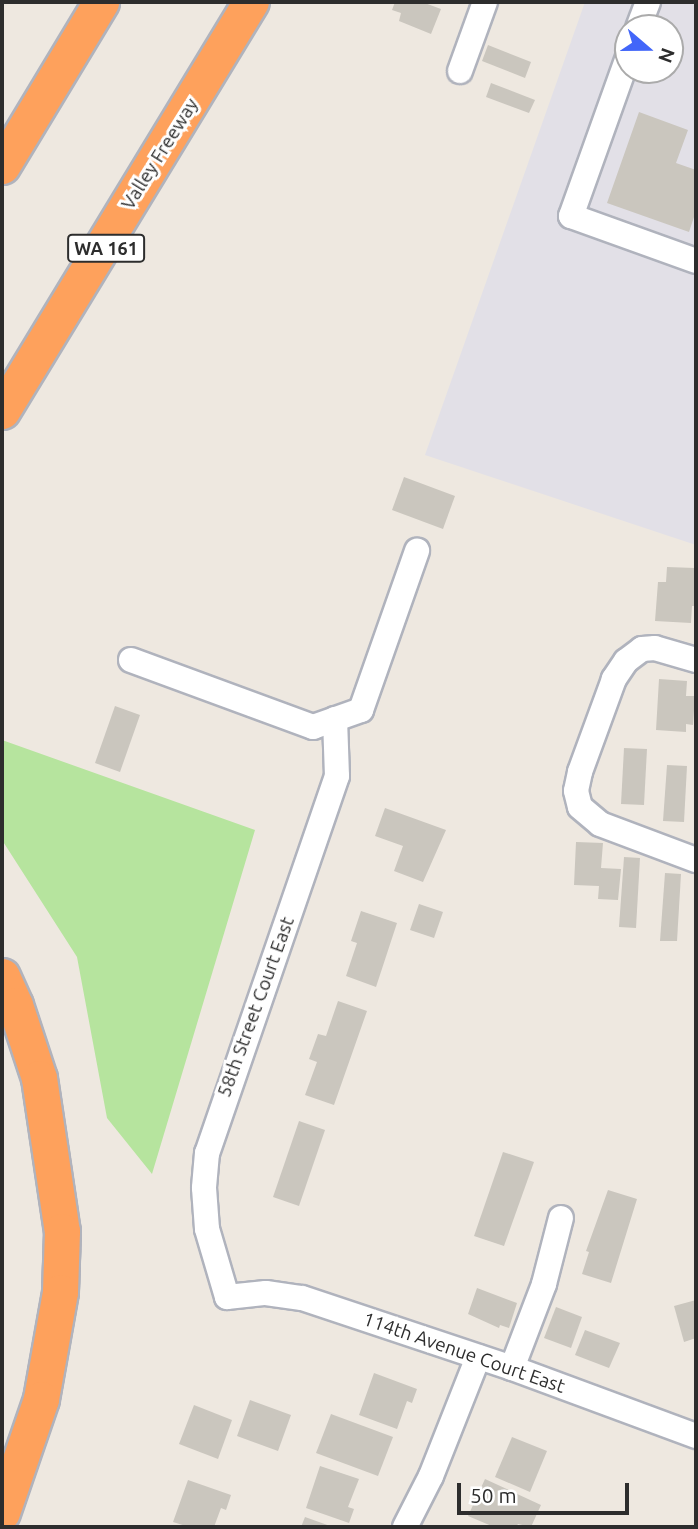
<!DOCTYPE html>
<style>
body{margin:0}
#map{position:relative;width:698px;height:1529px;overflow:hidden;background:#eee8e0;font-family:Ubuntu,sans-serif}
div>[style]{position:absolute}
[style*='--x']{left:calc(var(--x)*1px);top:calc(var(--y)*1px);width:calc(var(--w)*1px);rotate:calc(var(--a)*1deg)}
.industrial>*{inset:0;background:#e2e0e7}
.green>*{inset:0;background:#b6e49e}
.building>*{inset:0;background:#cac6be}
.roads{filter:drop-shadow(2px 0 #b0b3bd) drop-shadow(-2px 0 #b0b3bd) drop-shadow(0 2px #b0b3bd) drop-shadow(0 -2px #b0b3bd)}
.minor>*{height:24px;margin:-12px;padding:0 12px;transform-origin:12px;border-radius:12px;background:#fff}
.highway>*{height:35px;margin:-17.5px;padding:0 17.5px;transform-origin:17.5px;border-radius:17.5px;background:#fea15c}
span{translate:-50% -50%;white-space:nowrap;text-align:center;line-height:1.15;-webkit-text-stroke:6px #fff;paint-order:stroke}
.shield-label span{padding:2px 5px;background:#fff;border:2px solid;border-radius:5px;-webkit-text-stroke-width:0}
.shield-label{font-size:18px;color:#2d2d2d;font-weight:700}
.street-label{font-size:19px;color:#2d2d2d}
.frame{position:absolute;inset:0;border:4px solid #2d2d2d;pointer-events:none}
.north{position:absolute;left:614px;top:14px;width:70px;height:70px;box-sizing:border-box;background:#fff;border:2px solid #ababab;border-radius:50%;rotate:110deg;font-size:19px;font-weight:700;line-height:28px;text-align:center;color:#2d2d2d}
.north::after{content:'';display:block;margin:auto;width:24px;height:32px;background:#4266f9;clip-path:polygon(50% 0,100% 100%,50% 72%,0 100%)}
.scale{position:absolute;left:457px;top:1483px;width:172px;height:32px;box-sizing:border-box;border:4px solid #2d2d2d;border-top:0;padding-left:9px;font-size:21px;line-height:24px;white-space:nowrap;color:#2d2d2d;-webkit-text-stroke:5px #fff;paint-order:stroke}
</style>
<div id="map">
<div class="industrial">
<div style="clip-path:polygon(evenodd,585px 2px,696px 2px,696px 545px,425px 455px,585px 2px,628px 28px,670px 28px,670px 70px,628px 70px,628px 28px)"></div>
</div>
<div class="green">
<div style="clip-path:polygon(2px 740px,255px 830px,152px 1174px,107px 1118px,77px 957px,2px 840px)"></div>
</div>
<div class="building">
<div style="clip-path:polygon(395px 2px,422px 2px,441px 9px,431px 34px,399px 21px,401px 13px,392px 10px)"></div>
<div style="clip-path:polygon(488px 45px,531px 62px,525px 78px,482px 61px)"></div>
<div style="clip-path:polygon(491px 83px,535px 100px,529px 113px,486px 97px)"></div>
<div style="clip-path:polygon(639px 112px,688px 130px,676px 163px,696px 170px,696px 211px,689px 232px,607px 203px)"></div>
<div style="clip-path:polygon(404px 477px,455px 496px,443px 529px,392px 510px)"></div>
<div style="clip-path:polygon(667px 567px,695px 568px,696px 606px,692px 606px,691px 623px,655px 621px,658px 582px,666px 582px)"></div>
<div style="clip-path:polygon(659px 679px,687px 681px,686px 696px,695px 696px,693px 725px,686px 724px,686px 732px,656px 730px)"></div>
<div style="clip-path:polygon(115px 706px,140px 715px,120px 772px,95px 763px)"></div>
<div style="clip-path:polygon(624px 748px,647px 749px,644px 805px,621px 804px)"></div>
<div style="clip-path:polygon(667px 765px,687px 766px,684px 822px,663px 821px)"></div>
<div style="clip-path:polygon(385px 808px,446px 830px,423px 882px,394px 871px,403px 846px,375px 836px)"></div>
<div style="clip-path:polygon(576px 842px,603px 843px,601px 868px,621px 869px,618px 900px,598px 899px,599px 886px,574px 885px)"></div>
<div style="clip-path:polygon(624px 857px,640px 858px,636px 928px,619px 927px)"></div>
<div style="clip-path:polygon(665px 873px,681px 874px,677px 941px,660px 941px)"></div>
<div style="clip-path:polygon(419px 904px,443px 912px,434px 938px,410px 930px)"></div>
<div style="clip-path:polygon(361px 911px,397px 923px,376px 987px,346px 976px,357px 943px,351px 941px)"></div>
<div style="clip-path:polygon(338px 1001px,367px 1011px,334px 1105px,305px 1095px,317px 1062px,309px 1059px,318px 1034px,326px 1036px)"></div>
<div style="clip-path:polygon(299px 1121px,325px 1130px,299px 1206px,273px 1197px)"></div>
<div style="clip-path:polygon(503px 1152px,534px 1162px,504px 1246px,474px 1236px)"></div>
<div style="clip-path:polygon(608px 1190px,637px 1199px,611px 1283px,582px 1274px,589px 1252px,586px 1251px)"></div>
<div style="clip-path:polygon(477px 1288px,517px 1303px,509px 1328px,500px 1325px,499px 1328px,468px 1314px)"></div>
<div style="clip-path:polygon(696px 1300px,696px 1338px,684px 1342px,674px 1306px)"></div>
<div style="clip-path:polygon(556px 1307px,582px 1317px,571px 1348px,544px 1338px)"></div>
<div style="clip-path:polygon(585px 1330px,620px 1343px,609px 1368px,575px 1355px)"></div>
<div style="clip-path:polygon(374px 1373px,417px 1389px,412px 1403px,407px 1401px,397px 1429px,359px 1415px)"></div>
<div style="clip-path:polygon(250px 1400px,291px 1415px,278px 1451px,237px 1436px)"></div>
<div style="clip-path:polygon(194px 1405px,232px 1420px,218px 1459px,179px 1444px)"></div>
<div style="clip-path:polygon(331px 1414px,393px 1437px,378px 1476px,316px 1453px)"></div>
<div style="clip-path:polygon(512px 1437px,547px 1451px,530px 1492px,495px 1477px)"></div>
<div style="clip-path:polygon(320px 1466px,359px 1479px,348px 1507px,354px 1509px,349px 1523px,306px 1508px)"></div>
<div style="clip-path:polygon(485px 1479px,541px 1505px,531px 1527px,518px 1524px,516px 1527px,494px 1527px,468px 1516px)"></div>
<div style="clip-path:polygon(188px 1480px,231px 1495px,226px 1510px,221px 1508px,214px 1527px,189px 1527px,173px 1522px)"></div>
<div style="clip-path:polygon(305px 1517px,333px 1527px,301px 1527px)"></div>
</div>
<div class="roads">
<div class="minor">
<div style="--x:638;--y:28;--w:28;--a:-69"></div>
<div style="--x:628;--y:57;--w:169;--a:109.7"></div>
<div style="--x:571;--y:216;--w:133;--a:19.8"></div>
<div style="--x:460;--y:71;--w:73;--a:-70.1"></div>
<div style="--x:131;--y:660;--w:194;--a:20.2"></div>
<div style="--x:313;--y:727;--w:51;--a:-19.5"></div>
<div style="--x:361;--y:710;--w:169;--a:-70.6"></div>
<div style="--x:696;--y:660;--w:43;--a:-163.7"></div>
<div style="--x:655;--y:648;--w:13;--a:176"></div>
<div style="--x:642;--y:649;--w:20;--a:143"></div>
<div style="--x:626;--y:661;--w:22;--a:124"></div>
<div style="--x:614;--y:679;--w:99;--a:110.1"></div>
<div style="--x:580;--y:772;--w:19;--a:102"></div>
<div style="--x:576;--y:791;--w:16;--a:76"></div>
<div style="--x:580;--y:807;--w:26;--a:40"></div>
<div style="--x:600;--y:824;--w:103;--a:20.6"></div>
<div style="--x:335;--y:719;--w:57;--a:88"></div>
<div style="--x:337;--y:776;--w:399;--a:109"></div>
<div style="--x:207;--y:1153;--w:35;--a:95"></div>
<div style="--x:204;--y:1188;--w:41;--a:85.8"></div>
<div style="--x:207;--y:1229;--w:71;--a:73.6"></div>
<div style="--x:227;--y:1297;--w:39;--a:-6"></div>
<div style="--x:266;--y:1293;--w:36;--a:8"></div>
<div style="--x:302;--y:1298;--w:221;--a:18.4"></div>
<div style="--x:512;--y:1368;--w:196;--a:20.3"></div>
<div style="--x:512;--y:1368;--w:90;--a:-69.1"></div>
<div style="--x:544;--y:1284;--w:68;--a:-75.6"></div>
<div style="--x:405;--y:1527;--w:57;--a:-63"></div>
<div style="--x:431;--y:1476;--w:128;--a:-68.4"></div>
</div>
<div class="highway">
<div style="--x:2;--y:166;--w:192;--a:-58.9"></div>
<div style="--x:2;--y:411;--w:479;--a:-58.7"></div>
<div style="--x:2;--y:976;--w:32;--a:66"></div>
<div style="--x:15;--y:1005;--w:77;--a:71.8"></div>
<div style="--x:39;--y:1078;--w:155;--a:81.5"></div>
<div style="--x:62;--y:1231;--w:61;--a:91.9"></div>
<div style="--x:60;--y:1292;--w:109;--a:100.1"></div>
<div style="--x:41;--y:1399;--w:120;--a:109"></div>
</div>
</div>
<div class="shield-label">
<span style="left:106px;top:248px">WA 161</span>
</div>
<div class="street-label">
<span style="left:160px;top:154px;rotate:-58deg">Valley Freeway</span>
<span style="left:256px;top:1007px;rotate:-70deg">58th Street Court East</span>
<span style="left:464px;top:1353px;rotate:19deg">114th Avenue Court East</span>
</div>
<div class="frame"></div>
<div class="north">N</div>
<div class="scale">50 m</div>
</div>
